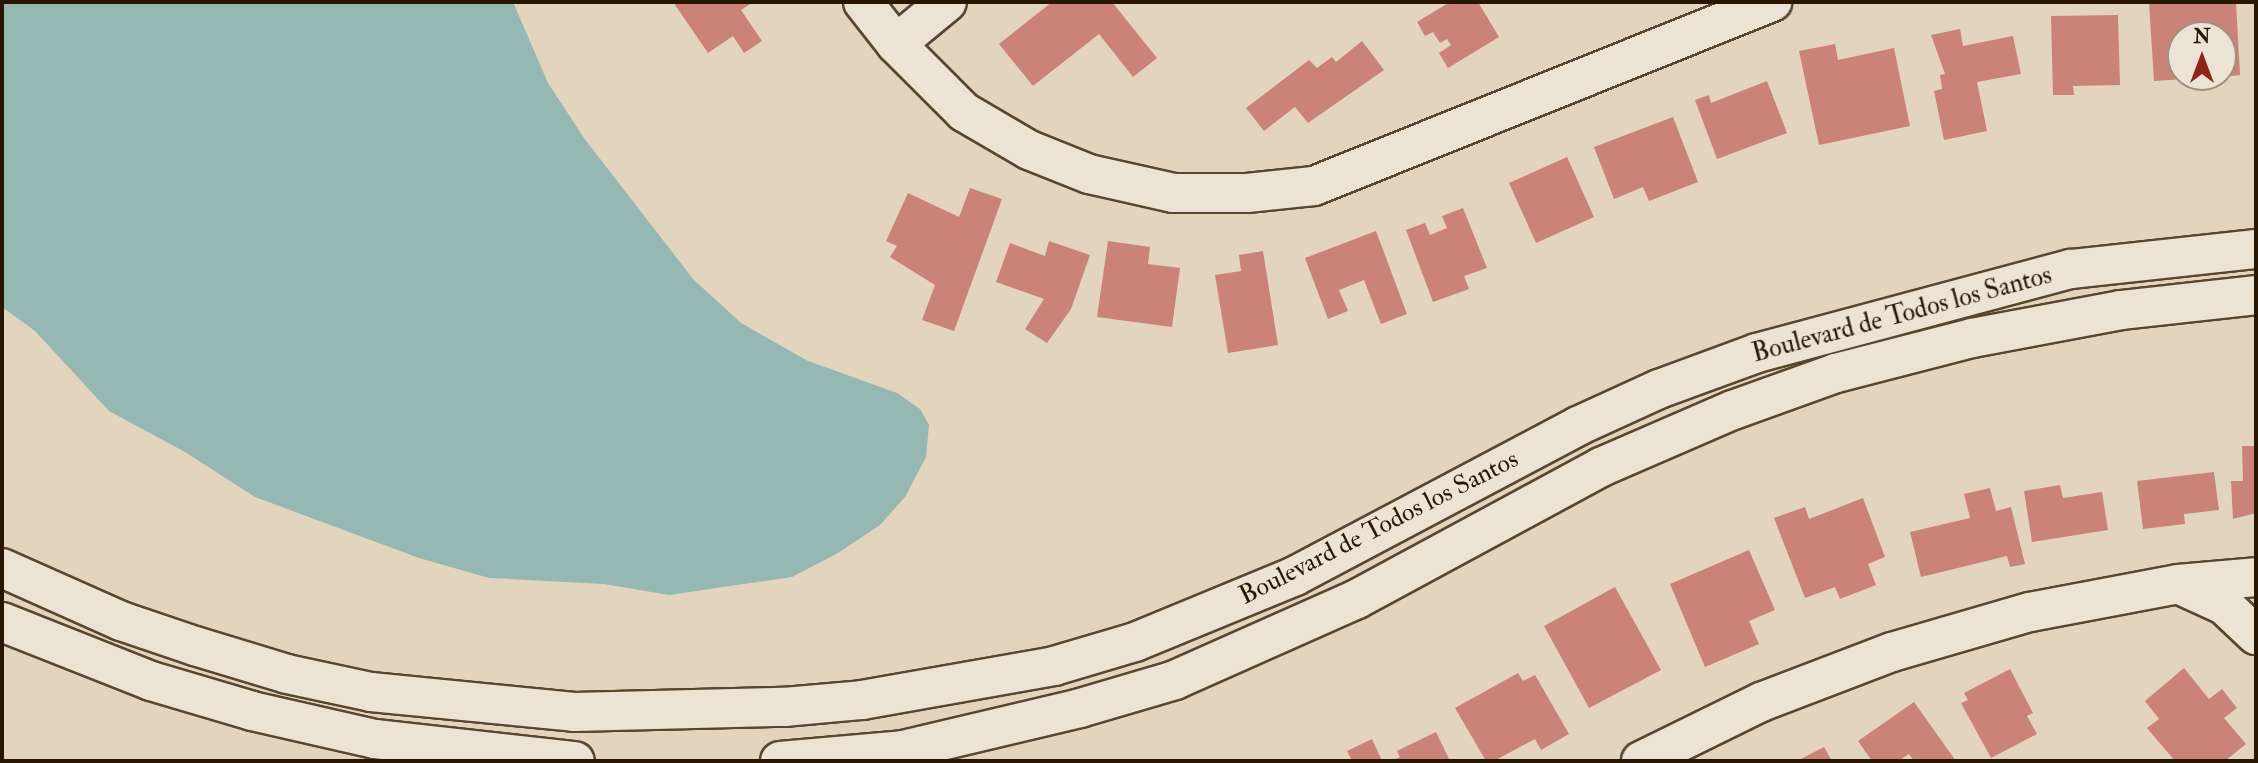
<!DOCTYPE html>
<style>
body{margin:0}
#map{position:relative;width:2258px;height:763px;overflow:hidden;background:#e3d4bd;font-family:"IM FELL Double Pica",serif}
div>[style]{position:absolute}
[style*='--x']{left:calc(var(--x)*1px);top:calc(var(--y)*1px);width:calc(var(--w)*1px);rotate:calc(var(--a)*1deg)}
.water>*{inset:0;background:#95b8b2}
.building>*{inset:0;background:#cb8279}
.roads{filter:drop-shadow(2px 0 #58462f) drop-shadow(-2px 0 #58462f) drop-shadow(0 2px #58462f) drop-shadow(0 -2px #58462f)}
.minor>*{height:38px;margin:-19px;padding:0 19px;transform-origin:19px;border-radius:19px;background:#ede3d4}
span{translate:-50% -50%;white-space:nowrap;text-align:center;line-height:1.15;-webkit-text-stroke:6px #ede3d4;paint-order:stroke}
.street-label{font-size:26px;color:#291600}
.frame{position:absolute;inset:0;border:4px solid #291600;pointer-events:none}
.north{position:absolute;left:2167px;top:21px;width:70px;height:70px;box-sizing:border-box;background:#ede3d4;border:2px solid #9f917f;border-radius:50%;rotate:0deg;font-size:19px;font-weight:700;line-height:28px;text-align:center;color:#291600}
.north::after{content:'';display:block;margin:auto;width:24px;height:32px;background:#8f2418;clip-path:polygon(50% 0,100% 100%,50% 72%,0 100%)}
</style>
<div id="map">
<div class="water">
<div style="clip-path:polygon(2px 2px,513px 2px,548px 83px,584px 138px,693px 279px,741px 323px,808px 361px,897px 393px,920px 409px,929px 425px,926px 457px,905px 497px,880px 525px,838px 553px,792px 577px,669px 595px,604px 584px,489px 578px,419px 558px,255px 497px,185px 452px,109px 411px,35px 331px,2px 307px)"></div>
</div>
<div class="building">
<div style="clip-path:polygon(673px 2px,753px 2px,741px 10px,762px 41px,744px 53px,733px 36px,708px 53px)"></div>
<div style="clip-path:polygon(1052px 2px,1112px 2px,1157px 58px,1133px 77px,1099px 34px,1033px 86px,999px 44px)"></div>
<div style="clip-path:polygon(1450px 2px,1478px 2px,1499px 37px,1448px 68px,1439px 53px,1451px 45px,1447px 39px,1440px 43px,1433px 32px,1425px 36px,1417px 22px)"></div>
<div style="clip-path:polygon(2149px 2px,2236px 2px,2240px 75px,2223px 77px,2223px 35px,2181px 35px,2181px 77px,2186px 79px,2154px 81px)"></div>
<div style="clip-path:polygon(2118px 15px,2120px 85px,2073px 86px,2074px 95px,2053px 95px,2051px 16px)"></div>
<div style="clip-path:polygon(1960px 29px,1963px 46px,2013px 36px,2021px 74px,1977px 82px,1987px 131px,1944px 140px,1934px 91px,1942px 89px,1940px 75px,1945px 74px,1931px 35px)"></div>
<div style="clip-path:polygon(1362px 41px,1384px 70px,1308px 123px,1295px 107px,1264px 131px,1246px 108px,1309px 60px,1317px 68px,1332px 57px,1336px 62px)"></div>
<div style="clip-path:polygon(1835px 44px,1838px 60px,1894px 48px,1910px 126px,1819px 145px,1799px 51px)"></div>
<div style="clip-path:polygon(1767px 81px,1787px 133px,1717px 159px,1695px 100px,1709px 95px,1711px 103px)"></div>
<div style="clip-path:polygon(1673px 117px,1698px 182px,1649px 201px,1643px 187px,1614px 199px,1594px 147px)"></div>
<div style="clip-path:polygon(1567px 157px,1594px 217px,1536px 243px,1509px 183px)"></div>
<div style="clip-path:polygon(970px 188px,1002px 199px,954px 331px,922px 320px,935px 285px,890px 257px,897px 246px,886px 241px,908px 193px,959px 217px)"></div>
<div style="clip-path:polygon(1463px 208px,1487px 268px,1464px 276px,1469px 289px,1433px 302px,1406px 230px,1425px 223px,1430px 235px,1447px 228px,1442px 216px)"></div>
<div style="clip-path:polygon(1376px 231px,1407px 314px,1381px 324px,1364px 280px,1339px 290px,1348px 311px,1328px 319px,1305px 258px)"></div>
<div style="clip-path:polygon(1049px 241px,1090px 255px,1071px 309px,1047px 343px,1025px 329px,1044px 299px,996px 282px,1010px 243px,1045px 256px)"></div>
<div style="clip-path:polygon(1108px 241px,1150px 247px,1148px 264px,1180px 268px,1172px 327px,1097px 317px)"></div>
<div style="clip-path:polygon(1263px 251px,1278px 345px,1228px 353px,1215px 275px,1241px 271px,1239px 255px)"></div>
<div style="clip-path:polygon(2242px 446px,2256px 446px,2256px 513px,2233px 519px,2231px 481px,2243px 481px)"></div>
<div style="clip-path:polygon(2214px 472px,2219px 510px,2184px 514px,2185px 524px,2143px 529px,2137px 481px)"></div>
<div style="clip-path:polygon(2060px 485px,2063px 498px,2102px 492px,2108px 530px,2032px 542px,2024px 491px)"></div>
<div style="clip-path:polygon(1990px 488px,1996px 511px,2011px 507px,2025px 564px,2010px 567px,2007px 556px,1921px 577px,1910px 532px,1970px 518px,1964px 494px)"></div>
<div style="clip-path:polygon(1863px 498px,1885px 557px,1868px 564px,1876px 585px,1840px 599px,1835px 587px,1805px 598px,1774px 518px,1805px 507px,1809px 519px)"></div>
<div style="clip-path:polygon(1749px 550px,1775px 610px,1749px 621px,1759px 644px,1705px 667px,1670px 584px)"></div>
<div style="clip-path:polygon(1615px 587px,1661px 670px,1589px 708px,1544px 626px)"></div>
<div style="clip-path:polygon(2184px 668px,2209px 699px,2222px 689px,2237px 708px,2224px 718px,2246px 744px,2225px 761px,2175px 761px,2147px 728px,2159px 719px,2145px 701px)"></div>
<div style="clip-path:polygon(2010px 669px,2033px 713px,2027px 716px,2037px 734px,1991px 758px,1961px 703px,1968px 700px,1964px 693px)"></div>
<div style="clip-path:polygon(1518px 673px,1523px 681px,1535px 675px,1569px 734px,1541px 750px,1535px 739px,1494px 761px,1486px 761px,1455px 708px)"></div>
<div style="clip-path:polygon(1914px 702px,1956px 761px,1914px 761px,1909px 754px,1898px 761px,1872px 761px,1858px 741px)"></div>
<div style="clip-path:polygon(1436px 732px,1450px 761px,1392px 761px,1400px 757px,1397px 751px)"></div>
<div style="clip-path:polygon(1372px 739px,1382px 761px,1352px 761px,1347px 751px)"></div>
<div style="clip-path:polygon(1824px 747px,1832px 761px,1797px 761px)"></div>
</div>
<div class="roads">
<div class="minor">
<div style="--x:863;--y:2;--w:53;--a:51.8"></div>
<div style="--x:896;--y:44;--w:96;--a:45"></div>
<div style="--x:964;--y:112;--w:75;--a:30.3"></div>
<div style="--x:1029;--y:150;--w:65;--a:21.8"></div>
<div style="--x:1089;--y:174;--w:86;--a:12.7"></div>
<div style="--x:1173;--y:193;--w:74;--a:0"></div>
<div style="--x:1247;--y:193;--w:67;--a:-6"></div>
<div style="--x:1314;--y:186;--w:494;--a:-21.9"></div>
<div style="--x:896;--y:44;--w:66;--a:-39.5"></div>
<div style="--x:2;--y:568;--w:130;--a:24"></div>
<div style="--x:121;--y:621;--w:78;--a:18.7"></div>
<div style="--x:195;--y:646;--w:96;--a:16.9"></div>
<div style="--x:287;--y:674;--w:86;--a:12.1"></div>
<div style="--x:371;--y:692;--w:204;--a:5.6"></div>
<div style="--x:574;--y:712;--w:210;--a:-1.4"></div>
<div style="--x:784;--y:707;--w:78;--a:-5.1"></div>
<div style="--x:862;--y:700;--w:195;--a:-10"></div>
<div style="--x:1054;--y:666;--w:84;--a:-16.5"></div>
<div style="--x:1135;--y:642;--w:173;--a:-22.4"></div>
<div style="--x:1295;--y:576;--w:320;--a:-27.9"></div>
<div style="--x:1578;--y:426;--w:89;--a:-24.6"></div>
<div style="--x:1659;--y:389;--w:104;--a:-20.2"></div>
<div style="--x:1757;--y:353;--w:325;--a:-15"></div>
<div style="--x:2071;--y:269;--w:186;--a:-6.2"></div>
<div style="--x:2180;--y:585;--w:48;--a:24.4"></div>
<div style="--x:2224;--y:605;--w:44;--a:43.2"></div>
<div style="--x:2;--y:622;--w:160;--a:21.6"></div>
<div style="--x:151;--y:681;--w:105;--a:16.5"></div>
<div style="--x:252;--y:711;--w:126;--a:12.8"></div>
<div style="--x:375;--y:739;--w:201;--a:6.3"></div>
<div style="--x:780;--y:761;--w:123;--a:-5.1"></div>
<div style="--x:903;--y:750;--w:182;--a:-13.3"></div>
<div style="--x:1080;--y:708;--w:99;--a:-16.4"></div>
<div style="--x:1175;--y:680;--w:199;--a:-24"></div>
<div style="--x:1357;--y:599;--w:277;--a:-28.4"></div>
<div style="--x:1601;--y:467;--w:144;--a:-23.4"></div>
<div style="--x:1733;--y:410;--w:109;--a:-19.8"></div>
<div style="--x:1836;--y:373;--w:140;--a:-14.4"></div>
<div style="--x:1972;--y:338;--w:152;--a:-10.6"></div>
<div style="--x:2121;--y:310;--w:136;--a:-6.3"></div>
<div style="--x:1641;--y:761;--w:134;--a:-26.2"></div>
<div style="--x:1761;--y:702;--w:140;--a:-20.9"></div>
<div style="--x:1892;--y:652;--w:144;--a:-16.2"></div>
<div style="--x:2030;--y:612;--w:151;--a:-10.7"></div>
<div style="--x:2178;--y:584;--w:78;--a:-5.1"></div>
</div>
</div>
<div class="street-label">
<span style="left:1902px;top:315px;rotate:-15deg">Boulevard de Todos los Santos</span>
<span style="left:1379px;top:528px;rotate:-27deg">Boulevard de Todos los Santos</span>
</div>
<div class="frame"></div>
<div class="north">N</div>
</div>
